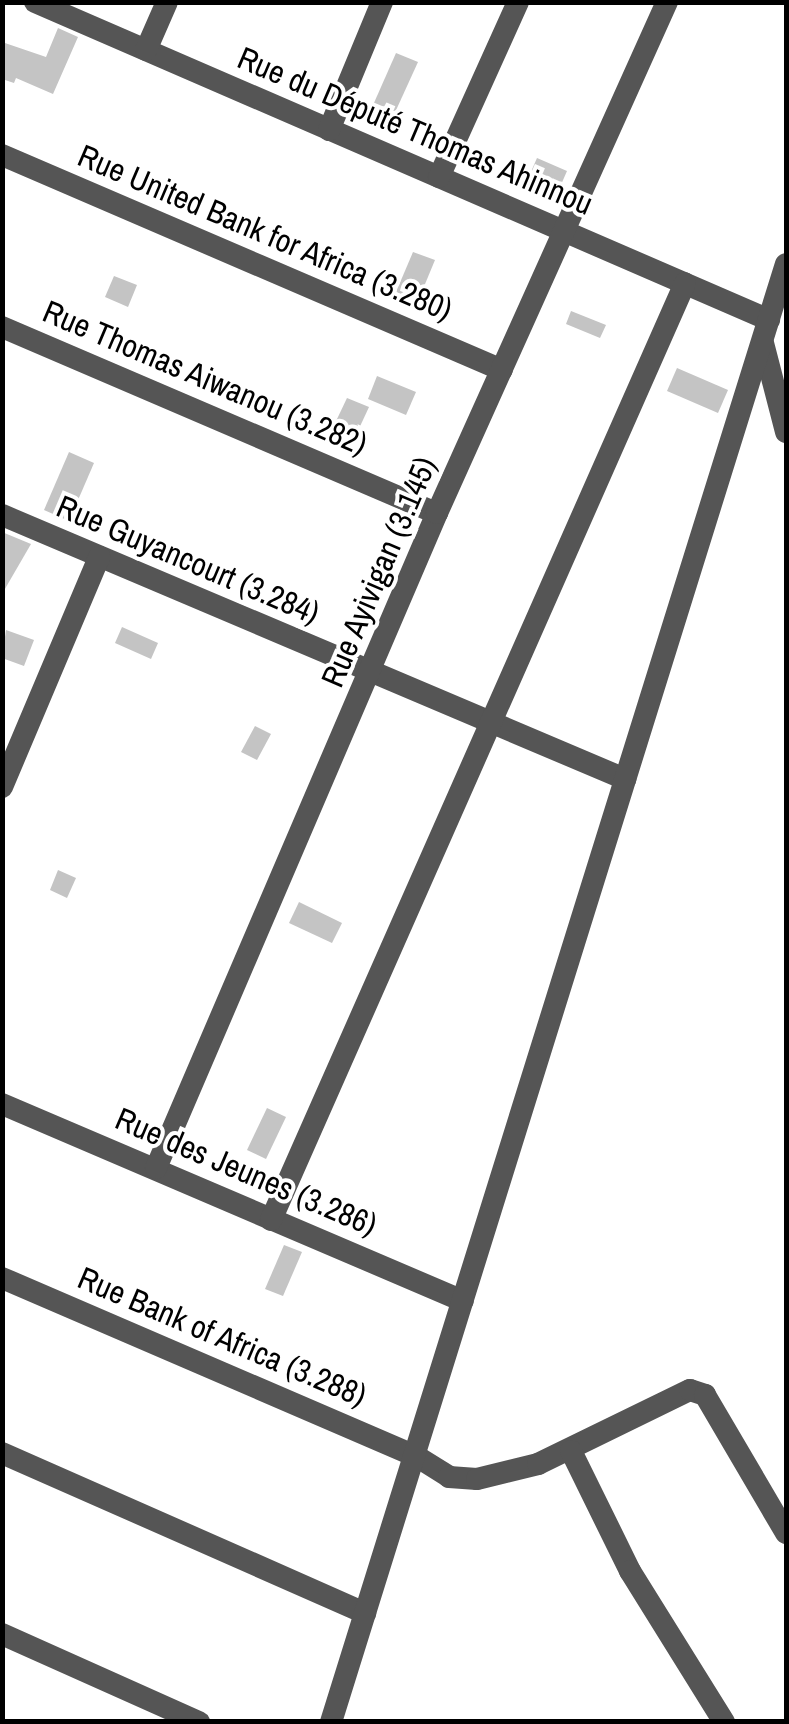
<!DOCTYPE html>
<meta charset="utf-8">
<style>
body{margin:0}
#map{position:relative;width:789px;height:1724px;overflow:hidden;background:#fff;font-family:"Archivo Narrow",sans-serif}
div>[style]{position:absolute}
[style*='--x']{left:calc(var(--x)*1px);top:calc(var(--y)*1px);width:calc(var(--w)*1px);rotate:calc(var(--a)*1deg)}
.building>*{inset:0;background:#c4c4c4}
.minor>*{height:22px;margin:-11px;padding:0 11px;transform-origin:11px;border-radius:11px;background:#555}
span{translate:-50% -50%;white-space:nowrap;text-align:center;line-height:1.15;-webkit-text-stroke:8px #fff;paint-order:stroke}
.street-label{font-size:32px;color:#000}
.frame{position:absolute;inset:0;border:5px solid #000;pointer-events:none}
</style>
<div id="map">
<div class="building">
<div style="clip-path:polygon(58px 28px,78px 37px,53px 94px,16px 78px,14px 83px,2px 79px,2px 42px,46px 57px)"></div>
<div style="clip-path:polygon(396px 53px,418px 62px,387px 130px,366px 121px)"></div>
<div style="clip-path:polygon(537px 158px,567px 171px,557px 194px,527px 181px)"></div>
<div style="clip-path:polygon(413px 252px,435px 260px,418px 301px,396px 292px)"></div>
<div style="clip-path:polygon(114px 276px,137px 285px,128px 307px,105px 297px)"></div>
<div style="clip-path:polygon(571px 311px,606px 325px,600px 338px,566px 324px)"></div>
<div style="clip-path:polygon(677px 368px,728px 390px,718px 413px,667px 391px)"></div>
<div style="clip-path:polygon(377px 376px,416px 392px,406px 415px,368px 399px)"></div>
<div style="clip-path:polygon(347px 398px,369px 407px,350px 448px,328px 438px)"></div>
<div style="clip-path:polygon(69px 452px,94px 463px,69px 521px,44px 510px)"></div>
<div style="clip-path:polygon(2px 532px,31px 544px,2px 594px)"></div>
<div style="clip-path:polygon(122px 627px,158px 643px,151px 659px,115px 643px)"></div>
<div style="clip-path:polygon(6px 630px,34px 640px,24px 666px,2px 658px)"></div>
<div style="clip-path:polygon(255px 726px,271px 734px,257px 760px,241px 752px)"></div>
<div style="clip-path:polygon(58px 870px,76px 878px,67px 898px,50px 890px)"></div>
<div style="clip-path:polygon(299px 902px,342px 923px,332px 943px,289px 923px)"></div>
<div style="clip-path:polygon(267px 1108px,286px 1117px,266px 1159px,247px 1150px)"></div>
<div style="clip-path:polygon(284px 1245px,302px 1252px,283px 1296px,265px 1289px)"></div>
</div>
<div class="minor">
<div style="--x:35;--y:2;--w:800;--a:23.42"></div>
<div style="--x:146;--y:50;--w:52;--a:-66.4"></div>
<div style="--x:329;--y:130;--w:139;--a:-67.5"></div>
<div style="--x:2;--y:155;--w:544;--a:23.27"></div>
<div style="--x:439;--y:177;--w:192;--a:-65.7"></div>
<div style="--x:2;--y:327;--w:473;--a:23.2"></div>
<div style="--x:763;--y:343;--w:92;--a:75.5"></div>
<div style="--x:2;--y:515;--w:677;--a:22.97"></div>
<div style="--x:2;--y:787;--w:250;--a:-67.1"></div>
<div style="--x:2;--y:1104;--w:501;--a:23.14"></div>
<div style="--x:156;--y:1168;--w:713;--a:-66.78"></div>
<div style="--x:437;--y:513;--w:560;--a:-65.77"></div>
<div style="--x:271;--y:1220;--w:1024;--a:-66.16"></div>
<div style="--x:2;--y:1278;--w:451;--a:23.3"></div>
<div style="--x:416;--y:1456;--w:39;--a:32"></div>
<div style="--x:449;--y:1477;--w:28;--a:4"></div>
<div style="--x:477;--y:1479;--w:63;--a:-13.8"></div>
<div style="--x:538;--y:1464;--w:169;--a:-26"></div>
<div style="--x:690;--y:1390;--w:16;--a:18"></div>
<div style="--x:705;--y:1395;--w:160;--a:59.6"></div>
<div style="--x:571;--y:1451;--w:134;--a:63.8"></div>
<div style="--x:630;--y:1571;--w:178;--a:58.1"></div>
<div style="--x:2;--y:1453;--w:397;--a:23.8"></div>
<div style="--x:2;--y:1634;--w:216;--a:24.1"></div>
<div style="--x:331;--y:1722;--w:1527;--a:-72.67"></div>
</div>
<div class="street-label">
<span style="left:415px;top:131px;rotate:23deg">Rue du Député Thomas Ahinnou</span>
<span style="left:265px;top:233px;rotate:23deg">Rue United Bank for Africa (3.280)</span>
<span style="left:205px;top:378px;rotate:23deg">Rue Thomas Aiwanou (3.282)</span>
<span style="left:188px;top:560px;rotate:23deg">Rue Guyancourt (3.284)</span>
<span style="left:379px;top:572px;rotate:-67deg">Rue Ayivigan (3.145)</span>
<span style="left:246px;top:1172px;rotate:23deg">Rue des Jeunes (3.286)</span>
<span style="left:222px;top:1337px;rotate:23deg">Rue Bank of Africa (3.288)</span>
</div>
<div class="frame"></div>
</div>
